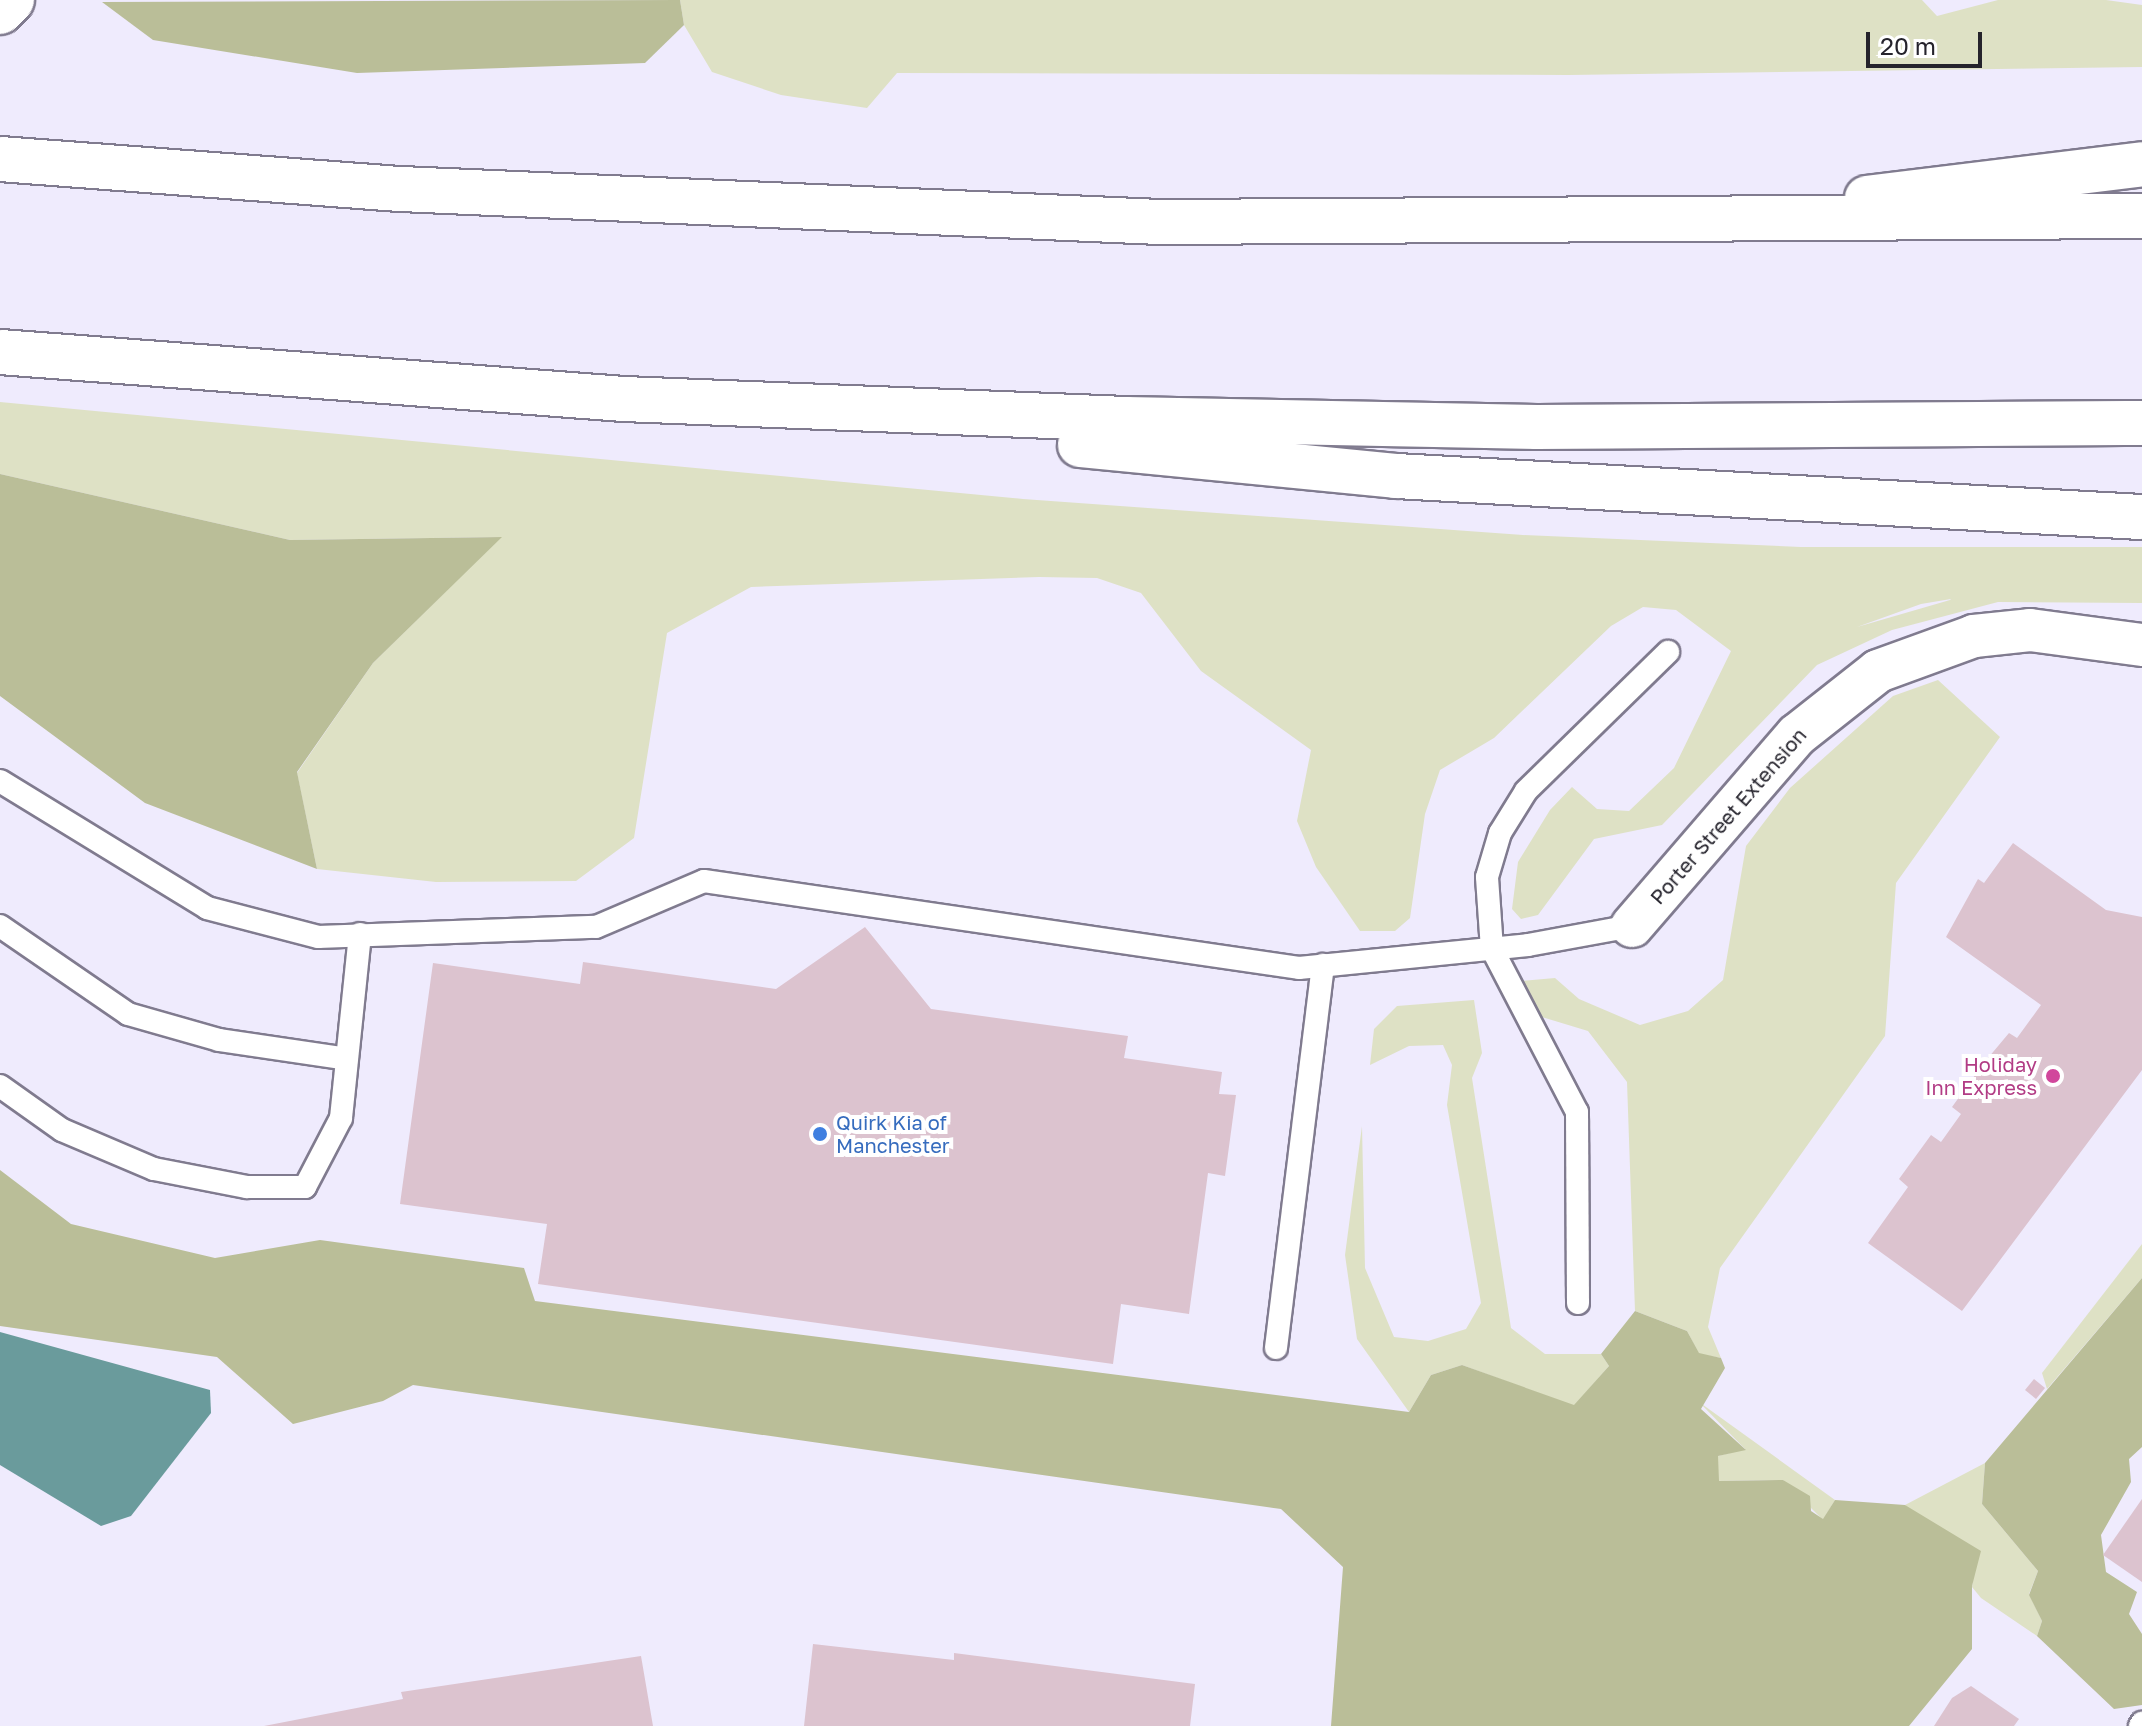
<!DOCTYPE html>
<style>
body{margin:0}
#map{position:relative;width:2142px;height:1726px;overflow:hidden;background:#efebfd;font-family:"Golos Text",sans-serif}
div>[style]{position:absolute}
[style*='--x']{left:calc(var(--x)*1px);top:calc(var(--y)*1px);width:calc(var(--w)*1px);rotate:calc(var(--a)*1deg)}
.green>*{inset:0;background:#dee1c5}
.forest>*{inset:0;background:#babe98}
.water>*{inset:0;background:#6a9b9c}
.building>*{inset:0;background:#dcc3cf}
.roads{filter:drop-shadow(2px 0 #807b8f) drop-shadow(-2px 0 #807b8f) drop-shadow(0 2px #807b8f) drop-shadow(0 -2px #807b8f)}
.service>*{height:22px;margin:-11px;padding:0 11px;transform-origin:11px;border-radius:11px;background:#fff}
.minor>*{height:42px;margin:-21px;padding:0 21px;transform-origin:21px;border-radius:21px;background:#fff}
.tertiary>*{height:44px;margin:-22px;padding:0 22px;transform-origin:22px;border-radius:22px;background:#fff}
.motorway>*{height:44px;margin:-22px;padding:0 22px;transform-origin:22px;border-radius:22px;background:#fff}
.dots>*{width:22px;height:22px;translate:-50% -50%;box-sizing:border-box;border:4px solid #fff;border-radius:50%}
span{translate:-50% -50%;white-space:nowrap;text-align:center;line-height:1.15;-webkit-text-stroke:8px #fff;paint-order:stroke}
.street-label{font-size:20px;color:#25232c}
.hotel-label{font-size:20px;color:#b23c85}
.right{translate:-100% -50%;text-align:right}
.shop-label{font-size:20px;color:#366cbe}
.left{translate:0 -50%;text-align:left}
.scale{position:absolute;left:1866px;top:32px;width:116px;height:36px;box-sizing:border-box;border:4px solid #25232c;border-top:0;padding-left:10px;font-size:24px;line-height:28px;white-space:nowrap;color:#25232c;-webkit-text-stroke:6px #fff;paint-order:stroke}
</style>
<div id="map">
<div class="green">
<div style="clip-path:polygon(680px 0,1922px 0,1937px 16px,1998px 0,2106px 0,2142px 5px,2142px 67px,1568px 75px,897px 73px,867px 108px,781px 95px,712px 72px,684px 25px)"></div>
<div style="clip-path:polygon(evenodd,0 402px,1023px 499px,1523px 535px,1801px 547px,2142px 547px,2142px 603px,1998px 602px,1892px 630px,1817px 665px,1662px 825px,1594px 839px,1538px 915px,1521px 919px,1512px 909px,1518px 862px,1550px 810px,1572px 787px,1597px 809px,1629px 811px,1674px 768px,1731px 651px,1676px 610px,1643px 607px,1611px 626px,1494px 738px,1440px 770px,1425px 814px,1410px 918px,1395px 931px,1360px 931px,1316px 867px,1297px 821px,1311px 750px,1201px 671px,1141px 593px,1097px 578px,1039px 577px,751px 587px,667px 633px,634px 838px,576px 881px,436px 882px,317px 869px,297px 773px,373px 663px,501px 537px,290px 540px,0 474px,0 402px,1951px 599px,1950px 600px,1857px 627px,1921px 604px,1951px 599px)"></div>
<div style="clip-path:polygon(1938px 680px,2000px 737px,1896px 883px,1885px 1036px,1720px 1268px,1708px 1327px,1721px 1358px,1699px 1354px,1687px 1331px,1635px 1311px,1627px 1082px,1588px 1031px,1532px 1014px,1521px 981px,1555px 978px,1579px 999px,1640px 1025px,1688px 1011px,1723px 980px,1746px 846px,1790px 788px,1893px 696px)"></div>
<div style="clip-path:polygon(1474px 1000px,1482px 1053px,1472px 1078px,1511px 1328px,1545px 1354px,1601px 1354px,1609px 1366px,1574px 1406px,1462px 1365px,1431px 1375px,1409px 1412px,1357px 1339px,1345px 1255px,1362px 1126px,1365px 1268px,1394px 1337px,1428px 1341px,1466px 1329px,1481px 1303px,1447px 1105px,1452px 1065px,1443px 1045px,1409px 1046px,1370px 1065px,1374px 1029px,1397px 1006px)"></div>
<div style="clip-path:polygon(2142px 1244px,2142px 1278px,2047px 1389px,2042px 1373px)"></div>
<div style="clip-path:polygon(1699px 1402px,1835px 1500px,1823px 1520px,1783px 1480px,1718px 1481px,1718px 1456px,1745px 1449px)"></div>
<div style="clip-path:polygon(1985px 1463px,1982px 1504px,2038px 1571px,2029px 1594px,2042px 1621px,2037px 1636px,1981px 1598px,1972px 1587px,1974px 1569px,1905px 1505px)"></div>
</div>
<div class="forest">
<div style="clip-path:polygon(680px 0,684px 25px,645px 63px,357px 73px,153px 40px,102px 2px)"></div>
<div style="clip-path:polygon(0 474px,290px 540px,502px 537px,373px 663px,297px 772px,317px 869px,145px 803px,0 696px)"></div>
<div style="clip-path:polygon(0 1170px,71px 1224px,215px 1258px,320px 1240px,524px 1268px,535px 1301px,1409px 1412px,1431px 1375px,1462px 1365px,1574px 1405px,1609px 1366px,1601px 1354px,1635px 1311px,1687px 1331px,1699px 1353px,1721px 1358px,1725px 1368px,1701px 1409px,1746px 1450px,1718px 1456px,1719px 1481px,1783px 1480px,1810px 1496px,1811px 1511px,1823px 1519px,1835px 1500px,1905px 1505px,1981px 1551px,1972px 1586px,1972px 1649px,1909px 1726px,1331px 1726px,1343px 1567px,1281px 1509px,413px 1385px,383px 1401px,293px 1424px,217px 1357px,0 1326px)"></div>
<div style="clip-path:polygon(2142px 1278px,2142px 1447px,2129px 1459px,2131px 1482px,2101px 1535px,2106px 1572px,2137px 1592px,2129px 1614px,2142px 1634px,2142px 1705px,2114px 1709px,2037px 1636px,2042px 1621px,2029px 1595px,2038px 1571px,1982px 1504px,1985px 1463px)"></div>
</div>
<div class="water">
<div style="clip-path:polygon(0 1332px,210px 1390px,211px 1413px,131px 1516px,101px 1526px,0 1465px)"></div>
</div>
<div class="building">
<div style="clip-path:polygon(2013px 843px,2106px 910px,2142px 917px,2142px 1070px,1962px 1311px,1868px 1243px,1908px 1187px,1899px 1179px,1931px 1135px,1941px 1142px,1961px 1114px,1952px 1107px,1983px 1064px,2009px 1033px,2017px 1038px,2041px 1005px,1946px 937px,1978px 879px,1984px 883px)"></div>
<div style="clip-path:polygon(865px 927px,931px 1009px,1128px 1036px,1124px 1058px,1222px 1072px,1219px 1094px,1236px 1095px,1225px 1176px,1208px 1173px,1189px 1314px,1121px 1304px,1113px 1364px,538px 1284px,547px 1224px,400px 1204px,433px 963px,580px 984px,583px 962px,776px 989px)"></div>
<div style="clip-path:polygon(2034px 1379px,2045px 1388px,2036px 1399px,2025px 1390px)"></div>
<div style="clip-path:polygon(2142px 1499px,2142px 1582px,2103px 1555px)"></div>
<div style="clip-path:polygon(813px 1644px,954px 1660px,954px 1653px,1195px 1684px,1190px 1726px,804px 1726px)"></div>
<div style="clip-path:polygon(641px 1656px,653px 1726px,264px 1726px,403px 1699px,401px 1692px)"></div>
<div style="clip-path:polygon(1971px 1686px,2019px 1719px,2014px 1726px,1934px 1726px,1952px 1698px)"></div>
</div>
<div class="roads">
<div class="service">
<div style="--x:0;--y:781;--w:243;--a:31.5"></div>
<div style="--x:207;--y:908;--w:115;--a:14.6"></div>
<div style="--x:318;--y:937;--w:278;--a:-2.1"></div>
<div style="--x:596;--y:927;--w:117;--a:-23.1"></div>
<div style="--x:704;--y:881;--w:601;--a:8.32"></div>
<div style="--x:1299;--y:968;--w:230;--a:-5.7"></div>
<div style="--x:1528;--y:945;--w:106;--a:-10.4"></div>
<div style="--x:0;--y:926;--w:155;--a:34.5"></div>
<div style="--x:128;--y:1014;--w:95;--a:15.9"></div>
<div style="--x:219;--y:1040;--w:129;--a:8.4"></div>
<div style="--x:0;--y:1086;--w:76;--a:35.4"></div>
<div style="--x:62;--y:1130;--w:100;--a:23"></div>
<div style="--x:154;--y:1169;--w:95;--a:11"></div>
<div style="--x:247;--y:1187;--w:58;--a:0"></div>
<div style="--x:305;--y:1187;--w:78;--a:-62.4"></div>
<div style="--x:341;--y:1118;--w:185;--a:-84.1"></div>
<div style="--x:1578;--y:1303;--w:191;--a:-90.3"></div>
<div style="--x:1577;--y:1112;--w:184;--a:-117.5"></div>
<div style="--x:1492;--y:949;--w:72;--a:-94"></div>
<div style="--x:1487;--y:877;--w:46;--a:-73.5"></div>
<div style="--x:1500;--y:833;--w:49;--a:-58.2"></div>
<div style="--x:1526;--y:791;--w:199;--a:-44.4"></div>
<div style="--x:1276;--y:1348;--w:386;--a:-83"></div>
<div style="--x:2140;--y:1726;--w:4;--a:-56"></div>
</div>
<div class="minor">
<div style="--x:1632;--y:926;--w:252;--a:-49.2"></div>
<div style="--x:1797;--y:735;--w:103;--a:-38.3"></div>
<div style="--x:1878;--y:671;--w:102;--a:-20"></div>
<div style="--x:1974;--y:636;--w:56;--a:-6.1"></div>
<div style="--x:2030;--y:630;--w:113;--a:7.6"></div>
</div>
<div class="tertiary">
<div style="--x:0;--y:12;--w:17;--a:-45"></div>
</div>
<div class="motorway">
<div style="--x:0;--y:159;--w:402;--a:4.3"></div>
<div style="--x:401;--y:189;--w:761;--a:2.49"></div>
<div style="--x:1161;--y:222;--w:981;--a:-0.35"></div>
<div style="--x:1867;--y:198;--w:277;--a:-7"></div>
<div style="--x:0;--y:352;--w:626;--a:4.31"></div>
<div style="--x:624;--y:399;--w:502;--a:2.28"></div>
<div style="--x:1126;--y:419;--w:411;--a:1.1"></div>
<div style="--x:1537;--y:427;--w:605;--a:-0.38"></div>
<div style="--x:1080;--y:445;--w:318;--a:5.6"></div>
<div style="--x:1396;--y:476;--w:747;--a:3.15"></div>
</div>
</div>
<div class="dots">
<div style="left:2053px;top:1076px;background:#d1479c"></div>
<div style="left:820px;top:1134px;background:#3f7fe0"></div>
</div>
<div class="street-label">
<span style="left:1728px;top:816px;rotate:-49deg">Porter Street Extension</span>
</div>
<div class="hotel-label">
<span class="right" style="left:2037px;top:1076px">Holiday<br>Inn Express</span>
</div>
<div class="shop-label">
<span class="left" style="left:836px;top:1134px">Quirk Kia of<br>Manchester</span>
</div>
<div class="scale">20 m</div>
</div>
